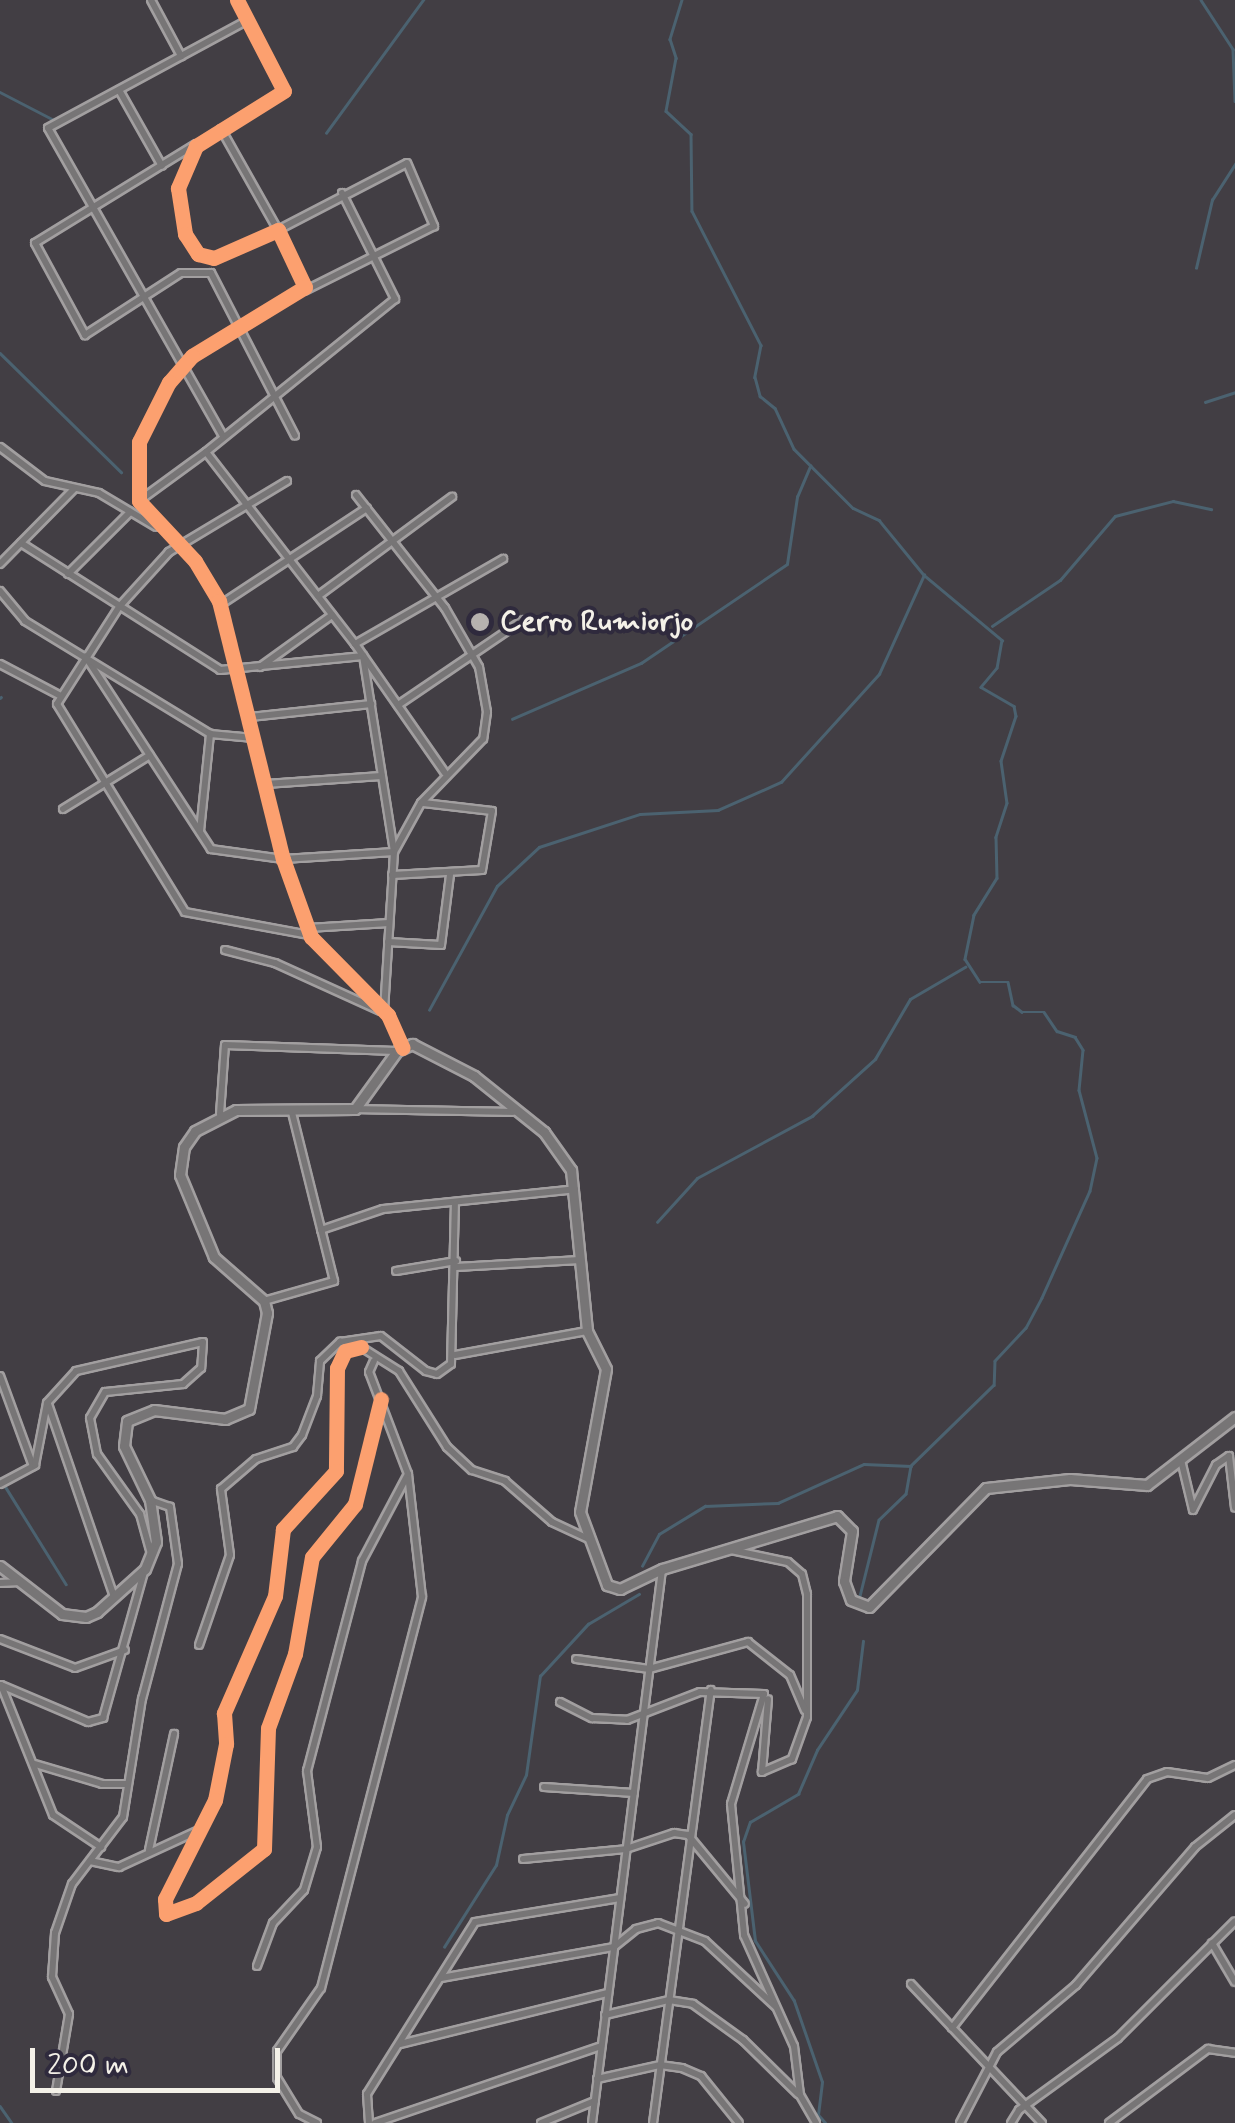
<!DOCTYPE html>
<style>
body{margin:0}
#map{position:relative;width:1235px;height:2123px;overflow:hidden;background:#423e44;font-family:Mynerve,sans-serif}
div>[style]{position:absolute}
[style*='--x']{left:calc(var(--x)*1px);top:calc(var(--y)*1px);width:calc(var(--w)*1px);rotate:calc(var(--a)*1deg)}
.stream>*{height:2.5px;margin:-1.25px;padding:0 1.25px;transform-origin:1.25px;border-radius:1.25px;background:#4b6270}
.roads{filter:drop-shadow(2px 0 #a29fa0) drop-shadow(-2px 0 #a29fa0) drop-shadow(0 2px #a29fa0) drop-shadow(0 -2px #a29fa0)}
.minor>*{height:6px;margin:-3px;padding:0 3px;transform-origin:3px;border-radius:3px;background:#777576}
.secondary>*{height:9px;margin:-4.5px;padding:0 4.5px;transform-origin:4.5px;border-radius:4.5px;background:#777576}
.cycleway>*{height:15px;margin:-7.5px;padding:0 7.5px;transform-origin:7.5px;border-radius:7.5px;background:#fca06f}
.dots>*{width:28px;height:28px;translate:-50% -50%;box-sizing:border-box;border:5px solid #2f2a3d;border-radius:50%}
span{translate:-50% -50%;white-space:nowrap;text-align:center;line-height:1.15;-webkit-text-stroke:8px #2f2a3d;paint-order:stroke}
.poi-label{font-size:30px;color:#f4f1e8;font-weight:700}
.left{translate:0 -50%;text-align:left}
.scale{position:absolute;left:30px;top:2048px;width:250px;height:45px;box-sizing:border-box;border:5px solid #f4f1e8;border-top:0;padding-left:12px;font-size:30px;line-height:35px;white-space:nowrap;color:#f4f1e8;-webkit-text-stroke:8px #2f2a3d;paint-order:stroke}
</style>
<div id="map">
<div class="stream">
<div style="--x:682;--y:0;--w:41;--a:107.1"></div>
<div style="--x:670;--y:39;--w:20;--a:72"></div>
<div style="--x:676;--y:58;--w:54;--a:100.7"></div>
<div style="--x:666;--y:111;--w:34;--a:43"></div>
<div style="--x:691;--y:134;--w:77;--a:89.3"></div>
<div style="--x:692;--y:211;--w:151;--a:62.8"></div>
<div style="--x:761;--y:345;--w:33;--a:101"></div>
<div style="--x:755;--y:377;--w:20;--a:75"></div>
<div style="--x:760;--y:396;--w:19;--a:39"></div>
<div style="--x:775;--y:408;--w:45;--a:65.1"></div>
<div style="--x:794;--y:449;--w:83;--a:45"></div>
<div style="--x:853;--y:508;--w:29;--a:25"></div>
<div style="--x:879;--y:520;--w:71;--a:50.7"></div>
<div style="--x:924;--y:575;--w:102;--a:39.8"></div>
<div style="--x:1002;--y:640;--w:28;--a:100"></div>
<div style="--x:997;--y:668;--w:25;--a:130"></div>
<div style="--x:981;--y:687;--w:38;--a:30"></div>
<div style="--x:1014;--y:706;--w:10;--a:79"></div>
<div style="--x:1016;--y:716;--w:47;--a:108.4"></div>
<div style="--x:1001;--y:761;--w:42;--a:81.9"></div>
<div style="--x:1007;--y:803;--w:36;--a:108"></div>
<div style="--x:996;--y:837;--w:41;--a:88.6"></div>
<div style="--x:997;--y:878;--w:44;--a:121.9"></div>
<div style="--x:974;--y:915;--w:45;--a:101.6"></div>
<div style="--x:965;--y:959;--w:27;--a:57"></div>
<div style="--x:980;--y:982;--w:28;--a:0"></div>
<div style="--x:1008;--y:982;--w:24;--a:78"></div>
<div style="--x:1013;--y:1005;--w:11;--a:38"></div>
<div style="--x:1022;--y:1012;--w:22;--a:0"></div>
<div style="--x:1044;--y:1012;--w:23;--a:56"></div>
<div style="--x:1057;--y:1031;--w:19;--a:18"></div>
<div style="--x:1075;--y:1037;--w:15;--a:58"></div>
<div style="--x:1083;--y:1050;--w:40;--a:95.7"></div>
<div style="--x:1079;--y:1090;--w:70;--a:75.2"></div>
<div style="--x:1097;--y:1158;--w:34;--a:102"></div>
<div style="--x:1090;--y:1191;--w:117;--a:114.2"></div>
<div style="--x:1042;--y:1298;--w:34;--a:118"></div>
<div style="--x:1026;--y:1328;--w:45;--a:133.2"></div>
<div style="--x:995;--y:1361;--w:24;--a:92"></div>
<div style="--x:994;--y:1385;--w:116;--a:135.7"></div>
<div style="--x:911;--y:1466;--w:28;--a:100"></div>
<div style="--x:906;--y:1494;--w:37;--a:136"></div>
<div style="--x:879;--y:1520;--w:82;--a:104"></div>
<div style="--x:1201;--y:0;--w:59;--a:56.9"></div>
<div style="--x:1233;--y:49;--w:52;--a:87.8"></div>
<div style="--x:0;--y:92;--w:61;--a:27.4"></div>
<div style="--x:326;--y:133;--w:165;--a:-53.9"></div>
<div style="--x:1196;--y:268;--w:70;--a:-76.8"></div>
<div style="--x:1212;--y:200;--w:43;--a:-57.4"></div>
<div style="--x:0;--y:353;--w:170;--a:44.5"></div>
<div style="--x:1205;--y:402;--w:32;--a:-18"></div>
<div style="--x:992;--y:626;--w:82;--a:-34.1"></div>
<div style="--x:1060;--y:580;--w:84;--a:-49.3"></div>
<div style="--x:1115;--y:516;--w:60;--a:-14.5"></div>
<div style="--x:1173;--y:501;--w:39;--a:12"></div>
<div style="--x:0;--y:698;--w:1;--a:-45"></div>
<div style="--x:512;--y:719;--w:141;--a:-23.5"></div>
<div style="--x:641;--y:663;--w:176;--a:-34.1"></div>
<div style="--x:787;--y:564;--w:68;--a:-81.5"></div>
<div style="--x:797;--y:497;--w:34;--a:-67"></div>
<div style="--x:429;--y:1010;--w:141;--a:-61.3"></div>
<div style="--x:497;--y:886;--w:57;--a:-42.9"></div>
<div style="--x:539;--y:847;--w:106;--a:-18.1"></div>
<div style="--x:640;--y:814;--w:78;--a:-2.9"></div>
<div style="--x:718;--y:810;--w:69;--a:-24"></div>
<div style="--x:781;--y:782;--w:146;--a:-47.8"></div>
<div style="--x:879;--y:674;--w:109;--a:-65.6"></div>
<div style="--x:657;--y:1222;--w:59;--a:-47.7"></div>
<div style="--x:697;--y:1178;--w:131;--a:-28.3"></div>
<div style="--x:812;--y:1116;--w:85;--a:-42.1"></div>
<div style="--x:875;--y:1059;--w:69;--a:-59.7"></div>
<div style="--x:910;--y:999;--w:64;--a:-30.2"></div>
<div style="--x:0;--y:1478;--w:125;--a:58.1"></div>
<div style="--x:642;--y:1566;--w:36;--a:-62"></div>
<div style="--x:659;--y:1534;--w:54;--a:-31.3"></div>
<div style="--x:705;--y:1506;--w:73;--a:-2.4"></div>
<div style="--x:778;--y:1503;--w:94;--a:-24.4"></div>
<div style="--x:864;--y:1464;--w:47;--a:2.4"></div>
<div style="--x:444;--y:1947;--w:97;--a:-57.6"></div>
<div style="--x:496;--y:1865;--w:51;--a:-77.6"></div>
<div style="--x:507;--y:1815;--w:44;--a:-64.6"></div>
<div style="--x:526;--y:1775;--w:100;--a:-82"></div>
<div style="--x:540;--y:1676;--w:71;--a:-47.3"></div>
<div style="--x:588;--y:1624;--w:59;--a:-30.5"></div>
<div style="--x:0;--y:2106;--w:21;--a:55"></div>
<div style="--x:825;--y:2123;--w:11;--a:-131"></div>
<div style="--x:818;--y:2115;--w:33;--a:-83"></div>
<div style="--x:822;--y:2082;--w:86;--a:-109.1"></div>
<div style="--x:794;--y:2001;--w:72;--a:-123"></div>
<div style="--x:755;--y:1941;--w:100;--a:-96.9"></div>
<div style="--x:743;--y:1842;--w:21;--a:-71"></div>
<div style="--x:750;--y:1822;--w:56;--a:-30.3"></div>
<div style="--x:798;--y:1794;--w:48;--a:-66.6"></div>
<div style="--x:817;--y:1750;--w:72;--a:-56.3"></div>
<div style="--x:857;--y:1690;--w:49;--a:-83"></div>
</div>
<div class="roads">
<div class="minor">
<div style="--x:151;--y:0;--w:64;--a:61.8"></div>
<div style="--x:237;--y:0;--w:102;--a:62.7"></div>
<div style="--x:284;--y:91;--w:104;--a:148"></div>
<div style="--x:196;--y:146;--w:46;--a:113.2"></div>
<div style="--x:178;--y:188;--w:47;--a:81.3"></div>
<div style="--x:185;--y:234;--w:24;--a:57"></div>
<div style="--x:198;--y:254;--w:16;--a:14"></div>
<div style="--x:214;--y:258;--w:70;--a:-23.6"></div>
<div style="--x:278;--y:230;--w:63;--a:64.7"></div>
<div style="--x:305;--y:287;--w:132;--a:148.6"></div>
<div style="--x:192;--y:356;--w:35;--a:131"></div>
<div style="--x:169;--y:382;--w:67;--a:116.6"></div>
<div style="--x:139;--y:442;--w:59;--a:90"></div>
<div style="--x:139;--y:501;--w:82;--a:47"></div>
<div style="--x:195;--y:561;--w:47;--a:59"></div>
<div style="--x:219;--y:601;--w:266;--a:76.1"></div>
<div style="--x:283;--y:859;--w:83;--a:70.3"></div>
<div style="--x:311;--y:937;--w:110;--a:45.4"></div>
<div style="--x:388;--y:1015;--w:36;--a:66"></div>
<div style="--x:119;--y:90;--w:87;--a:60.5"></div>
<div style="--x:221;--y:129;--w:116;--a:60.6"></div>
<div style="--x:278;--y:230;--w:145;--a:-27.4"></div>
<div style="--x:407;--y:163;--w:69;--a:66.8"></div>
<div style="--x:434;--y:226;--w:145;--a:153.4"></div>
<div style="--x:196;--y:144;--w:189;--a:148.4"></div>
<div style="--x:35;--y:243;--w:105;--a:61.5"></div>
<div style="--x:85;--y:335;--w:114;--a:-32.9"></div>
<div style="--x:181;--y:273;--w:30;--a:0"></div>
<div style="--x:211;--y:273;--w:183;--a:62.7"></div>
<div style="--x:342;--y:193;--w:119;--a:63.4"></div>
<div style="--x:395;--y:299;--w:243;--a:141"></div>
<div style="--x:206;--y:452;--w:243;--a:52.2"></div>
<div style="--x:355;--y:644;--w:157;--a:55.1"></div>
<div style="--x:223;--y:436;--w:354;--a:-119.6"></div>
<div style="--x:48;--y:128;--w:227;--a:-28.4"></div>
<div style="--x:0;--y:447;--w:56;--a:37.1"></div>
<div style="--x:45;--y:481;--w:55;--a:12.5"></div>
<div style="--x:99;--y:493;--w:66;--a:30.8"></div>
<div style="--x:287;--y:481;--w:138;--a:149"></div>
<div style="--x:169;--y:552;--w:74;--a:132.3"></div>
<div style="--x:119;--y:607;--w:115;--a:122.6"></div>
<div style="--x:57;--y:704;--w:244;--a:58.4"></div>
<div style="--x:185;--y:912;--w:126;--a:10.5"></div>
<div style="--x:356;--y:495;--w:144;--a:51.8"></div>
<div style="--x:445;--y:608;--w:68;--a:60"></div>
<div style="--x:479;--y:667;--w:46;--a:79.9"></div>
<div style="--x:487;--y:712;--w:27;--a:98"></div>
<div style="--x:483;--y:739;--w:89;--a:134.1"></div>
<div style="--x:421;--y:803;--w:56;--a:118.9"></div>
<div style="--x:394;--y:852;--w:159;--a:93.6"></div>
<div style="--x:139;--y:501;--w:83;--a:-36.2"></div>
<div style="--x:21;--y:543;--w:236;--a:32.5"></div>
<div style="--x:220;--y:670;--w:144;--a:-5.6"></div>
<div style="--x:363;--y:656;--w:198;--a:81"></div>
<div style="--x:394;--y:852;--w:111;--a:176.4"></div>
<div style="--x:283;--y:859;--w:73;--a:-172.1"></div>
<div style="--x:211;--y:849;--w:230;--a:-123.1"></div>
<div style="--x:0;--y:564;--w:105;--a:-45.4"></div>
<div style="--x:68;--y:574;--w:88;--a:-45"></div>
<div style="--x:0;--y:591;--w:39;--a:50"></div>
<div style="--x:25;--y:621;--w:217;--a:31.4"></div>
<div style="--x:210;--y:734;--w:44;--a:5.2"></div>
<div style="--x:318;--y:596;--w:167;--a:-36.5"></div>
<div style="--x:220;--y:605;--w:176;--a:-33.4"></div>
<div style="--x:355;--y:644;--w:171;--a:-29.9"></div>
<div style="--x:0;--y:664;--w:69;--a:27.7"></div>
<div style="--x:260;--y:667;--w:89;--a:-35.8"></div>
<div style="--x:398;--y:705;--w:151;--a:-34.2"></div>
<div style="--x:250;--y:717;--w:122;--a:-6.1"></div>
<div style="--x:265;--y:784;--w:117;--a:-3.9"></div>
<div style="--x:63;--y:809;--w:102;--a:-31.8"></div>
<div style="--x:200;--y:831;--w:98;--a:-84.1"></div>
<div style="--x:392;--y:875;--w:90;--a:-3.2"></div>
<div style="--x:482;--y:870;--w:60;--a:-80.4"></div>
<div style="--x:492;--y:811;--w:69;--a:-173.4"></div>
<div style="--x:308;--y:928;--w:81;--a:-3.5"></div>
<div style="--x:388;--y:942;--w:53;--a:3.2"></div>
<div style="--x:441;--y:945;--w:71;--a:-82.7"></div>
<div style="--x:225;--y:950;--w:52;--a:14.6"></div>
<div style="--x:275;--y:963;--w:116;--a:24.4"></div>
<div style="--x:355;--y:1109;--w:158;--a:1.1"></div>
<div style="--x:220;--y:1114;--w:69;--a:-85.9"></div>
<div style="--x:225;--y:1045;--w:171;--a:2"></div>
<div style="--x:321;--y:1230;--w:65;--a:-18.7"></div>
<div style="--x:383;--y:1209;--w:193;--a:-5.9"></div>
<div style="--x:456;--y:1267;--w:124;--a:-3.2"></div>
<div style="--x:396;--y:1271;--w:61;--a:-9.5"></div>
<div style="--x:264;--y:1301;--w:73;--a:-15.9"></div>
<div style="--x:334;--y:1281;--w:173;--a:-104"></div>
<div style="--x:361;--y:1347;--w:16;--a:166"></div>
<div style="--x:345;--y:1351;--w:19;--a:115"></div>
<div style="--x:337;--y:1368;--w:103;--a:90.6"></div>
<div style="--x:336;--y:1471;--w:79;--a:132.4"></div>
<div style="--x:283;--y:1529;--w:67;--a:96.8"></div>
<div style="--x:275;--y:1596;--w:128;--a:113.6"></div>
<div style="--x:224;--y:1713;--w:31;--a:86"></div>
<div style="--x:226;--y:1744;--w:57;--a:101.1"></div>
<div style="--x:215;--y:1800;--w:111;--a:116.8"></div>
<div style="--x:165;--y:1899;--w:15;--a:86"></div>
<div style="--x:166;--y:1914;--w:32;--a:-20"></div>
<div style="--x:196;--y:1903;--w:87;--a:-38.5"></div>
<div style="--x:264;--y:1849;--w:121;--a:-88.1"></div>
<div style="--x:268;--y:1728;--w:79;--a:-70"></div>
<div style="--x:295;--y:1654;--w:98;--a:-80.1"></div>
<div style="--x:312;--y:1557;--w:68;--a:-50.9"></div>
<div style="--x:355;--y:1504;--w:108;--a:-76.1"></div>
<div style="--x:361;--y:1347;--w:45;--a:32.3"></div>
<div style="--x:399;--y:1371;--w:90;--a:57.7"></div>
<div style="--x:447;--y:1447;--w:34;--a:43"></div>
<div style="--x:472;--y:1470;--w:35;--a:18"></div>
<div style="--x:505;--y:1481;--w:62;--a:41.1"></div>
<div style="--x:552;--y:1522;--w:40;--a:25"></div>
<div style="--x:455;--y:1355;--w:134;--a:-10.3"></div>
<div style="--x:0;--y:1376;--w:96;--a:69.9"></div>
<div style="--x:48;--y:1404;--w:204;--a:71.1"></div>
<div style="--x:1181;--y:1460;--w:51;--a:76.5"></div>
<div style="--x:1193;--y:1510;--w:51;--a:-62.9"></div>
<div style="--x:1216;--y:1465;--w:16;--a:-35"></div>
<div style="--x:1229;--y:1456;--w:52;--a:83.4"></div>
<div style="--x:0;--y:1484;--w:40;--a:-28"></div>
<div style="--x:35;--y:1465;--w:63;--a:-79"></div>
<div style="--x:47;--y:1403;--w:43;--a:-47.8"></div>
<div style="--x:76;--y:1371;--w:130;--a:-12.9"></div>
<div style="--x:203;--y:1342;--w:26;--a:94"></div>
<div style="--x:201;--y:1368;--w:24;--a:138"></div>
<div style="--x:183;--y:1384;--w:78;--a:174.1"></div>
<div style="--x:105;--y:1392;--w:30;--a:120"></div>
<div style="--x:90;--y:1418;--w:37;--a:79"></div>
<div style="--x:97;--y:1454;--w:74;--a:54.4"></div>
<div style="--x:140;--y:1514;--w:41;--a:74.6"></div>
<div style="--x:731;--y:1550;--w:58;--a:11.9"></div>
<div style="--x:788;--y:1562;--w:18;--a:41"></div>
<div style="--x:802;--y:1574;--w:21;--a:76"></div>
<div style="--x:807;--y:1594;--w:123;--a:90"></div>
<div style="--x:807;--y:1717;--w:45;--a:109.7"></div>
<div style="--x:792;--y:1759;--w:33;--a:157"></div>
<div style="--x:762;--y:1772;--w:73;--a:-85.3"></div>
<div style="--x:0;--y:1583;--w:20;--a:-3"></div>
<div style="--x:0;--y:1639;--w:80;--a:21.1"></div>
<div style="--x:75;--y:1668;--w:53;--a:-19.8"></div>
<div style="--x:199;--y:1645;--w:95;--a:-71"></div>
<div style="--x:230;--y:1555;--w:67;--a:-97.8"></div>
<div style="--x:221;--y:1489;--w:46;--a:-40.6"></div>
<div style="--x:256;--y:1459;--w:39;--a:-18"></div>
<div style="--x:293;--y:1447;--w:15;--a:-53"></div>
<div style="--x:302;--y:1435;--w:42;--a:-69"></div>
<div style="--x:317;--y:1396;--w:35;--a:-85"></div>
<div style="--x:320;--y:1361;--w:28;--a:-44"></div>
<div style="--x:340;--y:1342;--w:41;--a:-8.3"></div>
<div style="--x:381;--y:1336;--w:57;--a:37.9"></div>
<div style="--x:426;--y:1371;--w:11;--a:15"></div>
<div style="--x:437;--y:1374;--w:17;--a:-36"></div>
<div style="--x:451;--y:1364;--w:161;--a:-88.6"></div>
<div style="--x:576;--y:1659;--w:74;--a:7.8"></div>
<div style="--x:649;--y:1669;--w:103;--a:-15.3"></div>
<div style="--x:748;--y:1642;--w:53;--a:38.2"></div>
<div style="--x:790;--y:1675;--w:38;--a:67"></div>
<div style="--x:1;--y:1685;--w:95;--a:23"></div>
<div style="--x:88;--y:1722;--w:16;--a:-15"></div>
<div style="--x:103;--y:1718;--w:155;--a:-74.3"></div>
<div style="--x:1;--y:1685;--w:140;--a:68.2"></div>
<div style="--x:53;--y:1815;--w:58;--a:33.7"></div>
<div style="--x:560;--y:1702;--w:36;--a:27"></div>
<div style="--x:592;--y:1718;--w:35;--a:3"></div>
<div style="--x:627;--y:1720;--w:78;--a:-21"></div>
<div style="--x:700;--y:1692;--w:64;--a:1.8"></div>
<div style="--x:764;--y:1694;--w:115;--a:106.7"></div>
<div style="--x:731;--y:1804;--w:132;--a:84.3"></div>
<div style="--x:744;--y:1935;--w:122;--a:65.8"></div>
<div style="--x:794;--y:2046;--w:49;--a:83"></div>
<div style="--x:800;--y:2095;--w:32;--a:60"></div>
<div style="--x:35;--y:1764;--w:70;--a:16.6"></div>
<div style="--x:102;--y:1784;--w:26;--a:0"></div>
<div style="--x:544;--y:1787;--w:90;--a:3.8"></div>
<div style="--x:149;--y:1850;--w:119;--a:-77.8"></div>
<div style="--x:523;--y:1859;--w:103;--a:-5.5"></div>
<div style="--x:626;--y:1849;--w:51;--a:-18.4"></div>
<div style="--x:674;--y:1833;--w:14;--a:8"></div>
<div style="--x:688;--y:1835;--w:89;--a:50.4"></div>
<div style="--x:90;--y:1861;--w:30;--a:12"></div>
<div style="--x:119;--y:1867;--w:86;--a:-24.8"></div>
<div style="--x:1212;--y:1943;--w:45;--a:59.5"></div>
<div style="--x:257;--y:1966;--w:46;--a:-69.6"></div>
<div style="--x:273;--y:1923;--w:45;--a:-46.8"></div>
<div style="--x:304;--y:1890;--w:45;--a:-73.2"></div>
<div style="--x:317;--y:1847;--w:77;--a:-97.5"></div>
<div style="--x:307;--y:1771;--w:217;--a:-75.3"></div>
<div style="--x:362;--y:1561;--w:98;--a:-62.1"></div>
<div style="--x:441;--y:1978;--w:176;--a:-10.2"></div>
<div style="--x:614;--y:1947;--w:28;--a:-39"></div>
<div style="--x:636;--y:1929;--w:23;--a:-15"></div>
<div style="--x:658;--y:1923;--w:50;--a:21"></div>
<div style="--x:705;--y:1941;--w:96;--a:42.9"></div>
<div style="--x:911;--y:1984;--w:191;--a:46.7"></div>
<div style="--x:605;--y:2015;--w:66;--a:-13.2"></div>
<div style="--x:669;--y:2000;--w:24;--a:9"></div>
<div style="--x:693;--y:2004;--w:62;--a:35.8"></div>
<div style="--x:743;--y:2040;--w:77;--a:44.5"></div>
<div style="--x:952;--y:2028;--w:316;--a:-51.9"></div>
<div style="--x:1147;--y:1779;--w:21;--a:-19"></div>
<div style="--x:1167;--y:1772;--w:41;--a:8.3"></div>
<div style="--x:1208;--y:1778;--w:30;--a:-26"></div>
<div style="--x:400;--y:2044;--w:214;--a:-13.8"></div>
<div style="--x:597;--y:2079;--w:65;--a:-12.5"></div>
<div style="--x:660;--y:2065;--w:22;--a:8"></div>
<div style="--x:682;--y:2068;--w:21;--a:23"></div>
<div style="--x:701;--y:2076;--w:60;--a:51"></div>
<div style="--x:56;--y:2091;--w:78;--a:-80.4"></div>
<div style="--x:69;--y:2014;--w:41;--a:-114.7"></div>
<div style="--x:52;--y:1977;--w:44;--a:-86.1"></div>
<div style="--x:55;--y:1933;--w:52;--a:-70.9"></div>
<div style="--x:72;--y:1884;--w:84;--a:-52.7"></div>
<div style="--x:123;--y:1817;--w:120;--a:-80.9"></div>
<div style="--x:142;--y:1699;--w:140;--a:-75.1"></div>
<div style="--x:178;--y:1564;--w:58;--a:-98"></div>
<div style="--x:170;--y:1507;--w:21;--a:-161"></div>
<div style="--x:317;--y:2123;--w:20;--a:-153"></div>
<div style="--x:299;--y:2114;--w:42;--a:-121.4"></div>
<div style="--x:277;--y:2078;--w:27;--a:-90"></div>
<div style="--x:277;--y:2051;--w:77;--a:-55.1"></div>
<div style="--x:321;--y:1988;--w:404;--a:-75.5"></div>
<div style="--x:422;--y:1597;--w:124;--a:-96.5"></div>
<div style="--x:408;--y:1474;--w:109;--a:-110.9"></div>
<div style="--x:369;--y:1372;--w:12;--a:-66"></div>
<div style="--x:369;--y:2123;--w:29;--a:-94"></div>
<div style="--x:367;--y:2094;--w:203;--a:-57.9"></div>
<div style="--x:475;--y:1922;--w:147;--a:-9.4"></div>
<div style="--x:375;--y:2123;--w:239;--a:-18.8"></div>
<div style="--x:541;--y:2123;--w:58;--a:-22.2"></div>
<div style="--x:592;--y:2123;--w:557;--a:-82.79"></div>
<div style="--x:653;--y:2123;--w:437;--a:-82.4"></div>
<div style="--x:960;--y:2123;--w:80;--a:-62.5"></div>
<div style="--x:997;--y:2052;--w:104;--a:-40.3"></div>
<div style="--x:1076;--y:1985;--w:182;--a:-49.2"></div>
<div style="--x:1195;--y:1847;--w:51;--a:-38.7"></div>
<div style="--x:1011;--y:2123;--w:15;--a:-58"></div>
<div style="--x:1019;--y:2110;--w:122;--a:-36"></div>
<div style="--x:1118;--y:2038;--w:165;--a:-45"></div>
<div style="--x:1109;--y:2123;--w:124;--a:-36.8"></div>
<div style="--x:1208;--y:2049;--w:27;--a:8"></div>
</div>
<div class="secondary">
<div style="--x:0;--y:1566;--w:78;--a:37.7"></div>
<div style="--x:62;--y:1614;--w:24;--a:7"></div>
<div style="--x:86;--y:1617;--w:12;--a:-24"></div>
<div style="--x:97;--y:1612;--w:64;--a:-41.9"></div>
<div style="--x:145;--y:1569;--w:29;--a:-68"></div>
<div style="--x:156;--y:1542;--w:42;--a:-98.1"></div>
<div style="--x:150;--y:1500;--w:60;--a:-115.7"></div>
<div style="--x:124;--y:1446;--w:25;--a:-83"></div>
<div style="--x:127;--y:1421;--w:29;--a:-22"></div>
<div style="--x:154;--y:1410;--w:72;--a:7.2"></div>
<div style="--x:225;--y:1419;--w:26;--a:-23"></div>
<div style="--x:249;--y:1409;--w:98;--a:-79.4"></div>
<div style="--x:267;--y:1313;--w:12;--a:-104"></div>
<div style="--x:264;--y:1301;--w:67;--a:-138.7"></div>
<div style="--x:214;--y:1257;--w:89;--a:-112.5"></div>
<div style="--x:180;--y:1175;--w:28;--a:-82"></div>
<div style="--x:184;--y:1147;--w:19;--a:-55"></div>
<div style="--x:195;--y:1131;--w:46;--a:-27.1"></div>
<div style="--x:236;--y:1110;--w:119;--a:-0.5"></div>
<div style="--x:355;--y:1109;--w:72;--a:-54.1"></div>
<div style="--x:397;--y:1051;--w:17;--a:-25"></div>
<div style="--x:412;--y:1044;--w:70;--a:27.3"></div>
<div style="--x:474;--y:1076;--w:90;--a:38.7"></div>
<div style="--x:544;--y:1132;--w:47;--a:54.6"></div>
<div style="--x:571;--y:1170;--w:162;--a:84.3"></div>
<div style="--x:587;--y:1331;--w:42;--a:63.4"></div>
<div style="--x:606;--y:1369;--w:145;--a:100.3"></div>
<div style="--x:580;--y:1512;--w:78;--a:69.7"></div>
<div style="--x:607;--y:1585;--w:14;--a:17"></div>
<div style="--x:620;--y:1589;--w:47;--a:-25.5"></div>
<div style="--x:662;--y:1569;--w:183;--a:-16.8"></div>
<div style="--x:837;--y:1516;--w:21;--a:45"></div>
<div style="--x:852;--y:1531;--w:51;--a:99.1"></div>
<div style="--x:844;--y:1581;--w:20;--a:70"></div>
<div style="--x:851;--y:1600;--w:19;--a:21"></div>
<div style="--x:869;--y:1607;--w:167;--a:-45.5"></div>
<div style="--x:986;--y:1488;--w:84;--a:-6.1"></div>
<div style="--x:1070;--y:1479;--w:77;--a:4.5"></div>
<div style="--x:1147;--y:1485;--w:111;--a:-37.7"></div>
</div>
</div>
<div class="cycleway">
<div style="--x:237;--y:0;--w:102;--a:62.7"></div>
<div style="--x:284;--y:91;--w:104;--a:148"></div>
<div style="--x:196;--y:146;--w:46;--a:113.2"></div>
<div style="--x:178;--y:188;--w:47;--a:81.3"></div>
<div style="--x:185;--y:234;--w:24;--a:57"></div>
<div style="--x:198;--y:254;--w:16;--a:14"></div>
<div style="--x:214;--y:258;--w:70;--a:-23.6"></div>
<div style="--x:278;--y:230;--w:63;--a:64.7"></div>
<div style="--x:305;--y:287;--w:132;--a:148.6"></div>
<div style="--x:192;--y:356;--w:35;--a:131"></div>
<div style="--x:169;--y:382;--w:67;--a:116.6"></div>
<div style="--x:139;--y:442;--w:59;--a:90"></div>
<div style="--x:139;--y:501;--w:82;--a:47"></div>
<div style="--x:195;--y:561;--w:47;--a:59"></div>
<div style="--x:219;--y:601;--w:266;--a:76.1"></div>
<div style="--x:283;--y:859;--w:83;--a:70.3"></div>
<div style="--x:311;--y:937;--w:110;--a:45.4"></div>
<div style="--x:388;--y:1015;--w:36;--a:66"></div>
<div style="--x:361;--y:1347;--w:16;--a:166"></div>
<div style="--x:345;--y:1351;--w:19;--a:115"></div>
<div style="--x:337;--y:1368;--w:103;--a:90.6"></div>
<div style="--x:336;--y:1471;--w:79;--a:132.4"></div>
<div style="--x:283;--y:1529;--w:67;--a:96.8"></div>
<div style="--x:275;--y:1596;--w:128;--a:113.6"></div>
<div style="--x:224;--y:1713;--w:31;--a:86"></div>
<div style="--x:226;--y:1744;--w:57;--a:101.1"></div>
<div style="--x:215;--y:1800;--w:111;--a:116.8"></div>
<div style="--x:165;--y:1899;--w:15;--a:86"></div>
<div style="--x:166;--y:1914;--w:32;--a:-20"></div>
<div style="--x:196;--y:1903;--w:87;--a:-38.5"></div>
<div style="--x:264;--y:1849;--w:121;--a:-88.1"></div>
<div style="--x:268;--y:1728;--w:79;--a:-70"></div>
<div style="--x:295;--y:1654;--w:98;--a:-80.1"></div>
<div style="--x:312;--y:1557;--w:68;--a:-50.9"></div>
<div style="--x:355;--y:1504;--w:108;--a:-76.1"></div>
</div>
<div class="dots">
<div style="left:480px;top:622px;background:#b6b2af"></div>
</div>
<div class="poi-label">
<span class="left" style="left:500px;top:622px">Cerro Rumiorjo</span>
</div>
<div class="scale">200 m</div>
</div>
